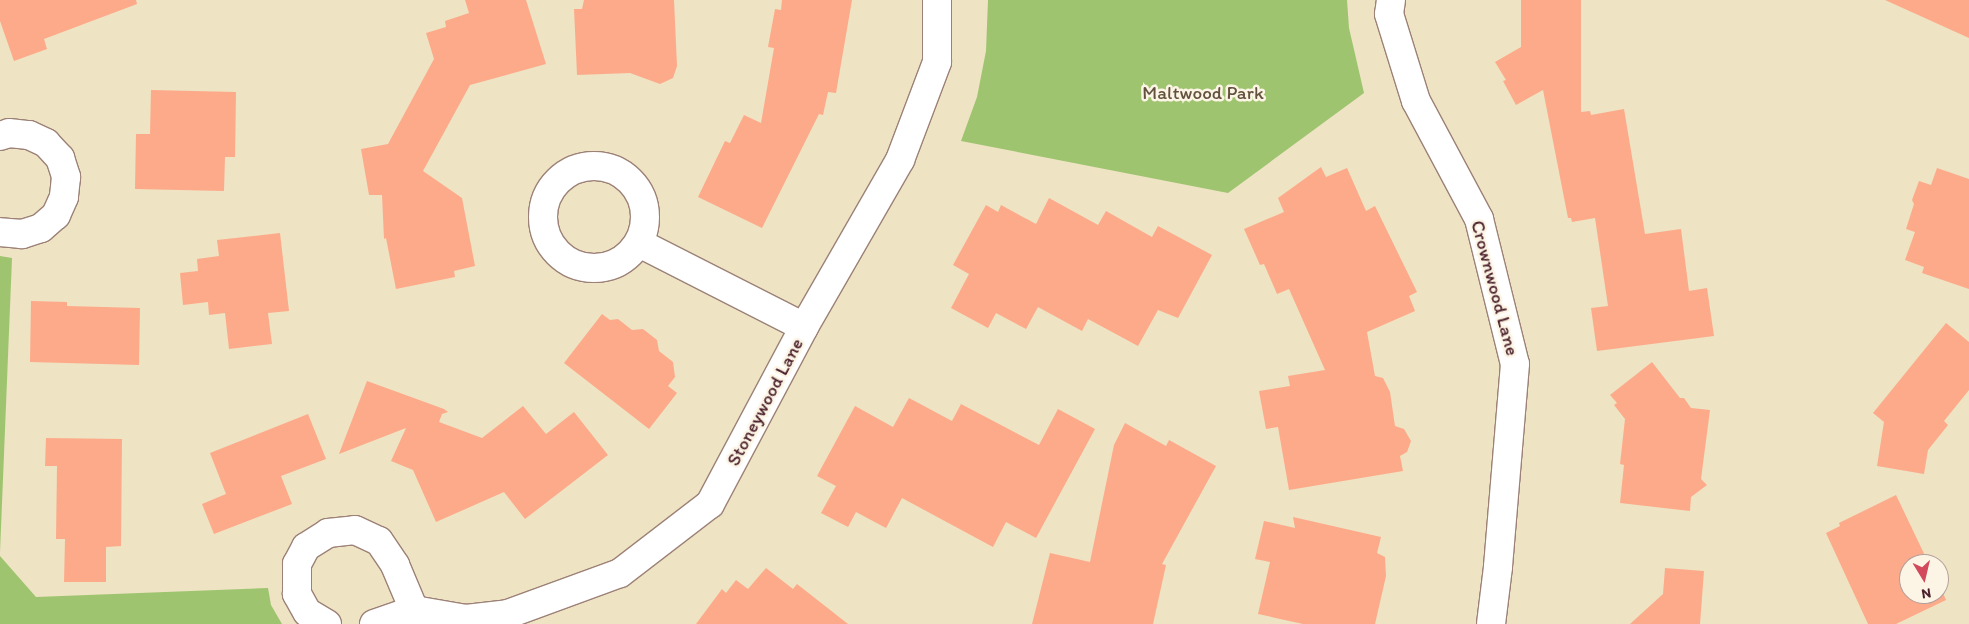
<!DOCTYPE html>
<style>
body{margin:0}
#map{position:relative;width:1969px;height:624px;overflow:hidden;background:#eee3c3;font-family:Itim,sans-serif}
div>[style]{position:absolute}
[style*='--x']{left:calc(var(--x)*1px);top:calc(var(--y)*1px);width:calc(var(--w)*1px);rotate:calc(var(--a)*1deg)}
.green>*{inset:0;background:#9ec46f}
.building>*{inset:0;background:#fdaa8a}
.roads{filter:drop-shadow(1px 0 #9c8177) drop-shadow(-1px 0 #9c8177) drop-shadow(0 1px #9c8177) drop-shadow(0 -1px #9c8177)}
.minor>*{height:28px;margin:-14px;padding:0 14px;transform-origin:14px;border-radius:14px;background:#fff}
.minor>.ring{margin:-14px;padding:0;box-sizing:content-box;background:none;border:28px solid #fff;border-radius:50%}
span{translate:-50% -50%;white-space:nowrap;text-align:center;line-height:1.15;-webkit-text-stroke:5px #fcf5e5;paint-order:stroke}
.park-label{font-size:19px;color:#63513f}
.street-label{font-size:19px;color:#4a1f2b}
.north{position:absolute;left:1899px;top:554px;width:50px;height:50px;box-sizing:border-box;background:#fcf5e5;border:1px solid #b59f9b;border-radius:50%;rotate:171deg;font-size:14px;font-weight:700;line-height:20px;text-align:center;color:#4a1f2b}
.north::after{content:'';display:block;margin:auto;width:18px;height:22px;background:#d1495b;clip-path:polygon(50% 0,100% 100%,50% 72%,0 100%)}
</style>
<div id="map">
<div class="green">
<div style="clip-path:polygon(988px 0,1347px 0,1349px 28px,1364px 93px,1228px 193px,961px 141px,977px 97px,986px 51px)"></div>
<div style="clip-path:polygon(0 256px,12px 258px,0 552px)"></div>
<div style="clip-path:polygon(0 556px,36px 597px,268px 588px,271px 605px,282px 624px,0 624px)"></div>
</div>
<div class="building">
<div style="clip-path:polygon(0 0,136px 0,137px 4px,44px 39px,47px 49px,14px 61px,0 21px)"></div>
<div style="clip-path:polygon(465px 0,526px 0,546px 64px,470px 85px,423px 171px,462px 198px,475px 266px,454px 271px,455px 277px,396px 289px,386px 238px,384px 239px,382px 195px,369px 195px,361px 149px,388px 144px,434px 59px,426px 33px,446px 27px,445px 21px,469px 13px)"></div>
<div style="clip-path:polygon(584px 0,674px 0,677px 66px,673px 78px,660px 84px,630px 73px,577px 75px,574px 9px,582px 9px)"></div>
<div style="clip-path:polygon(782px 0,852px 0,836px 93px,828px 92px,823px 115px,819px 114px,762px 228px,698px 197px,725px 141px,730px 143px,744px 115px,761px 123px,774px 48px,768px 47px,775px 9px,781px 10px)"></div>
<div style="clip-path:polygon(1521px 0,1581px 0,1581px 112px,1590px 111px,1591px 115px,1624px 109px,1645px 234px,1681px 229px,1689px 291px,1707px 288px,1714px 336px,1597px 351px,1591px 308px,1608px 306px,1595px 218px,1572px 222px,1571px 218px,1568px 218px,1543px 90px,1516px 105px,1503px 81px,1506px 80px,1495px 62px,1521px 47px)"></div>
<div style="clip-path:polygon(1885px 0,1969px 0,1969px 38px)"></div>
<div style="clip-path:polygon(151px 90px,236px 92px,235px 157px,225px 157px,224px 191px,135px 189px,136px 134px,150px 134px)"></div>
<div style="clip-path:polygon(1321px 167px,1326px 177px,1347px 168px,1366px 211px,1375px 206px,1417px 292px,1409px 296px,1415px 311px,1367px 332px,1375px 376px,1383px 378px,1390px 392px,1395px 426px,1404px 429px,1411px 441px,1407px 452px,1400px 456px,1403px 471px,1289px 490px,1278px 427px,1266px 429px,1259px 391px,1290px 386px,1288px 376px,1325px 370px,1289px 289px,1277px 294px,1264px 264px,1260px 265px,1244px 229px,1284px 212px,1278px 198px)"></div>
<div style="clip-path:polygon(1937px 168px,1969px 179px,1969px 289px,1922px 273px,1924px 267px,1905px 260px,1915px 232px,1906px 229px,1914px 204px,1912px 200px,1919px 181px,1931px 185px)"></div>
<div style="clip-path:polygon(1049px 198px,1098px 225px,1106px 211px,1152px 237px,1158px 226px,1212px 255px,1178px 318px,1158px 310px,1138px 346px,1088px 319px,1082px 331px,1038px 307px,1026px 329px,996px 313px,988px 328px,951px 308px,969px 274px,953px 265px,986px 205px,998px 212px,1001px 205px,1036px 224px)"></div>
<div style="clip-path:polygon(280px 233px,289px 311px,268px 313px,272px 344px,229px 349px,225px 313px,209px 315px,208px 302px,183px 305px,180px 273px,198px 271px,197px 259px,219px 256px,217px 240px)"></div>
<div style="clip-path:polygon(31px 301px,67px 302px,67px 306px,140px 308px,139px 365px,30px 362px)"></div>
<div style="clip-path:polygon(602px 314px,610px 320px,618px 319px,632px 330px,643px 329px,657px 340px,659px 351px,673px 362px,675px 377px,668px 386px,677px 393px,649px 429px,564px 363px)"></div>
<div style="clip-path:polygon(1946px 323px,1969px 342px,1969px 390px,1944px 421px,1948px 425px,1928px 450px,1924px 474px,1877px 466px,1884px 422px,1873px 413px)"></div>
<div style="clip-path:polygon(1652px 362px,1680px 398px,1684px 398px,1691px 408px,1710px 410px,1701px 479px,1707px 485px,1691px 497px,1690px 511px,1620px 503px,1624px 465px,1620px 464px,1625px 419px,1614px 405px,1617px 403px,1610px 395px)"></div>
<div style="clip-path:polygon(367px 381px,444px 409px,448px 412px,442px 414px,439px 422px,482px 438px,523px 406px,546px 434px,574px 412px,608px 455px,525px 519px,504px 492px,436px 522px,413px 470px,391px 461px,406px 428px,339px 454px)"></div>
<div style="clip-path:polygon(909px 398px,952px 421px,961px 404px,1039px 445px,1058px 409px,1095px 429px,1036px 538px,1006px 522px,993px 547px,902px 498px,886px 528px,856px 512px,848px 527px,821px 513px,836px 486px,817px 476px,855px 406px,893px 427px)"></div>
<div style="clip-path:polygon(308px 414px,326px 459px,281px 476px,292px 504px,214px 534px,202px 504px,226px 494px,210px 453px)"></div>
<div style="clip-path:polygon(1125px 423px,1166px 446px,1169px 440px,1216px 466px,1162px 564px,1166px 565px,1153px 624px,1032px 624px,1050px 553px,1090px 562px,1114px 445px)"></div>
<div style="clip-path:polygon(46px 438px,122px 439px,121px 546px,106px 547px,106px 582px,64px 582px,65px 539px,56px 539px,57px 466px,45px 466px)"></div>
<div style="clip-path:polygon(1896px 495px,1929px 564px,1909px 564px,1909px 594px,1939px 594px,1939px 584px,1946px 600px,1896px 624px,1868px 624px,1826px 533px,1840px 526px,1839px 523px)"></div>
<div style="clip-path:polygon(1293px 517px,1381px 537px,1377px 553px,1385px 557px,1386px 576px,1375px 624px,1303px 624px,1258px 614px,1270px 562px,1255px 559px,1264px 521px,1295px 528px)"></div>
<div style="clip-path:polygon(766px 568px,793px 589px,797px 584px,848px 624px,696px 624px,722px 589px,726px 593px,736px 580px,748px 589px)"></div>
<div style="clip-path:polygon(1665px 568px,1704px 571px,1700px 624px,1630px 624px,1663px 594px)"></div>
</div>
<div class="roads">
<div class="minor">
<div style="--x:1391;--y:0;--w:14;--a:98"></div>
<div style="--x:1389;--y:14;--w:91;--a:72.8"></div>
<div style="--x:1416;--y:101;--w:134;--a:61.9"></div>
<div style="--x:1479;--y:219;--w:149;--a:76.1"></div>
<div style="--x:1515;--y:364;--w:204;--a:94.8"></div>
<div style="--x:1498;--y:567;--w:57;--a:97"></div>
<div style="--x:0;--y:136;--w:9;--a:-18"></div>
<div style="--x:9;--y:133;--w:20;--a:6"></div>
<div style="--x:29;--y:135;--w:19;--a:25"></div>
<div style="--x:46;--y:143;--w:21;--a:47"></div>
<div style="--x:60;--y:158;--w:20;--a:72"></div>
<div style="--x:66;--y:177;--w:20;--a:96"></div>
<div style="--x:64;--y:197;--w:20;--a:114"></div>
<div style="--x:56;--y:215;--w:20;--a:139"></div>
<div style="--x:41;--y:228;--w:20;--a:162"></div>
<div style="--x:22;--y:234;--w:22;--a:-175"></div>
<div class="ring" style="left:543px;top:166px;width:74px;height:74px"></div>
<div style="--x:639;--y:243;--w:185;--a:27"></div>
<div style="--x:327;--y:624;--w:23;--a:-149"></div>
<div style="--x:307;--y:612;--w:21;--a:-119"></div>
<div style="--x:297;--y:594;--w:30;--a:-90"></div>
<div style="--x:297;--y:564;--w:19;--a:-62"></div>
<div style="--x:306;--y:547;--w:26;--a:-32"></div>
<div style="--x:328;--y:533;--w:27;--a:-6"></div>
<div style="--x:355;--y:530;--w:26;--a:25"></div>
<div style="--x:379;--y:541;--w:29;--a:56"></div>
<div style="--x:395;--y:565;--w:49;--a:67.1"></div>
<div style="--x:374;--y:624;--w:42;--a:-19.3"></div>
<div style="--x:414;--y:610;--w:53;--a:9.8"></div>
<div style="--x:466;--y:619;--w:42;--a:-6.8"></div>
<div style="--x:508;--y:614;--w:119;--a:-20.1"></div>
<div style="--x:620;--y:573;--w:113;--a:-37.5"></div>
<div style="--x:710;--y:504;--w:200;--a:-62"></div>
<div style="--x:804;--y:327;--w:193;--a:-60.1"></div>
<div style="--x:900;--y:160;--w:105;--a:-69.3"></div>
<div style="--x:937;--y:62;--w:62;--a:-90"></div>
</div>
</div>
<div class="park-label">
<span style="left:1203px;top:93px">Maltwood Park</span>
</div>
<div class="street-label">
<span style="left:1495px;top:288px;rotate:75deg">Crownwood Lane</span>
<span style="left:765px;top:402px;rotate:-62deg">Stoneywood Lane</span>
</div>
<div class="north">N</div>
</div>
